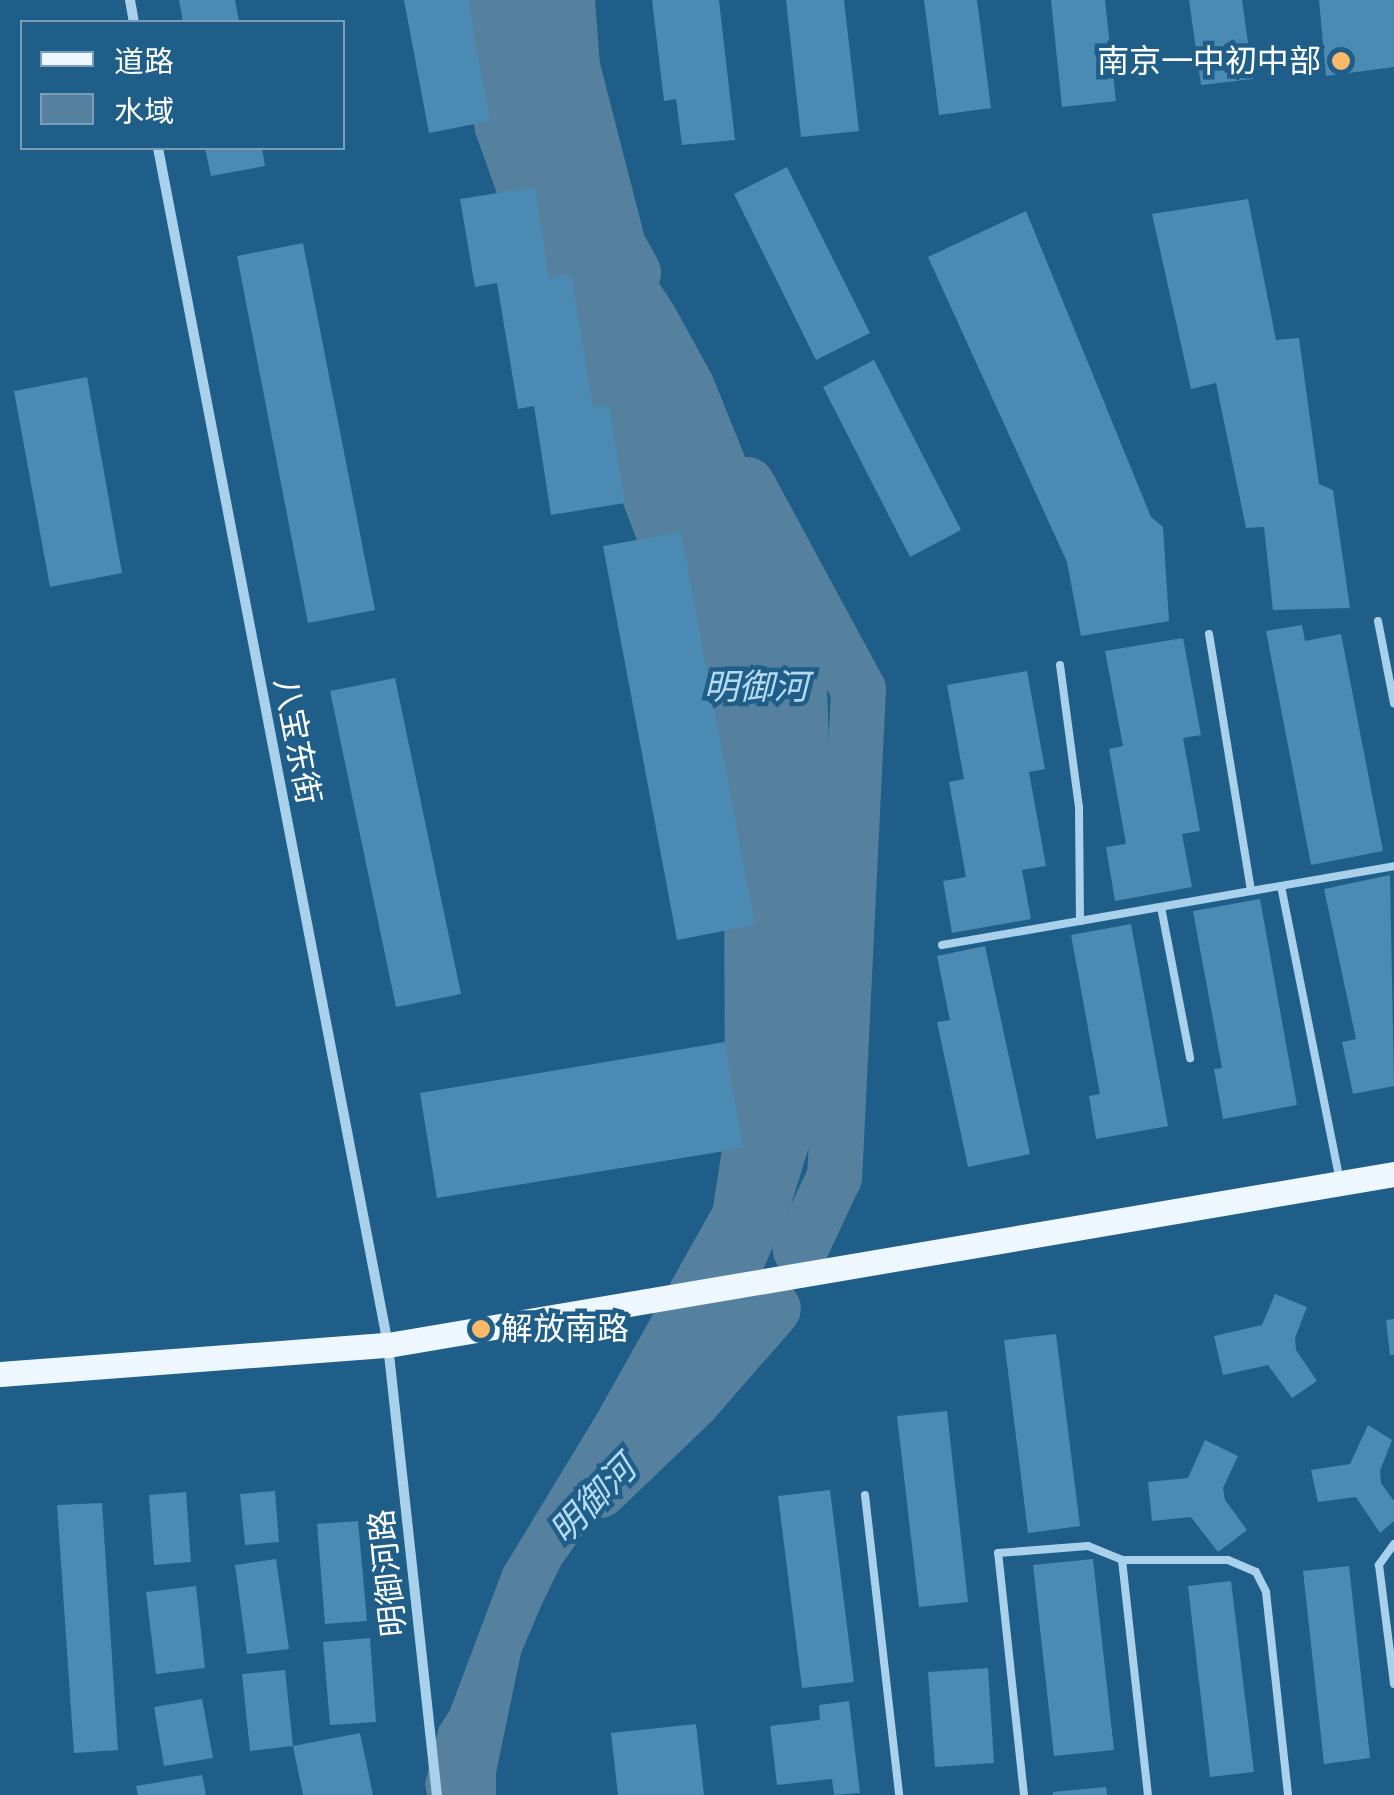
<!DOCTYPE html>
<meta charset="utf-8">
<style>
body{margin:0}
#map{position:relative;width:1394px;height:1795px;overflow:hidden;background:#1f5e88;font-family:"Archivo Narrow","Noto Sans SC",sans-serif}
div>[style]{position:absolute}
[style*='--x']{left:calc(var(--x)*1px);top:calc(var(--y)*1px);width:calc(var(--w)*1px);rotate:calc(var(--a)*1deg)}
.water>*{inset:0;background:#55819e}
.river>*{height:55px;margin:-27.5px;padding:0 27.5px;transform-origin:27.5px;border-radius:27.5px;background:#55819e}
.building>*{inset:0;background:#4b8ab2}
.service>*{height:8px;margin:-4px;padding:0 4px;transform-origin:4px;border-radius:4px;background:#a9d1eb}
.minor>*{height:10px;margin:-5px;padding:0 5px;transform-origin:5px;border-radius:5px;background:#a9d1eb}
.primary>*{height:25px;margin:-12.5px;padding:0 12.5px;transform-origin:12.5px;border-radius:12.5px;background:#eef7fe}
.dots>*{width:28px;height:28px;translate:-50% -50%;box-sizing:border-box;border:5px solid #1f5e88;border-radius:50%}
span{translate:-50% -50%;white-space:nowrap;text-align:center;line-height:1.15;-webkit-text-stroke:9px #1f5e88;paint-order:stroke}
.poi-label{font-size:32px;color:#fff}
.right{translate:-100% -50%;text-align:right}
.left{translate:0 -50%;text-align:left}
.street-label{font-size:32px;color:#fff}
.water-label{font-size:35px;color:#b5dbf2;font-style:italic}
.legend{position:absolute;left:20px;top:20px;width:325px;height:130px;box-sizing:border-box;background:#1f5e88;border:2px solid #799eb8;margin:0;padding:12px 18px;list-style:none;font-size:30px;color:#fff}
.legend li{display:flex;align-items:center;gap:20px;height:50px}
.legend b{width:50px;border:2px solid #799eb8}
</style>
<div id="map">
<div class="water">
<div style="clip-path:polygon(456px 0,559px 0,568px 111px,594px 183px,674px 306px,712px 375px,810px 618px,827px 686px,835px 928px,820px 1111px,791px 1205px,733px 1339px,700px 1389px,646px 1446px,561px 1565px,542px 1604px,521px 1653px,496px 1773px,496px 1795px,427px 1795px,425px 1784px,439px 1727px,450px 1710px,503px 1569px,597px 1414px,713px 1207px,725px 1130px,724px 856px,677px 645px,606px 459px,538px 308px,475px 132px)"></div>
</div>
<div class="river">
<div style="--x:567;--y:0;--w:66;--a:85.7"></div>
<div style="--x:572;--y:66;--w:185;--a:75.6"></div>
<div style="--x:618;--y:245;--w:31;--a:61"></div>
<div style="--x:747;--y:484;--w:233;--a:61.6"></div>
<div style="--x:858;--y:689;--w:488;--a:92.8"></div>
<div style="--x:834;--y:1176;--w:81;--a:115"></div>
<div style="--x:599;--y:1490;--w:129;--a:-43.7"></div>
<div style="--x:692;--y:1401;--w:123;--a:-48.9"></div>
</div>
<div class="building">
<div style="clip-path:polygon(179px 0,235px 0,239px 22px,183px 22px)"></div>
<div style="clip-path:polygon(404px 0,468px 0,490px 121px,429px 133px)"></div>
<div style="clip-path:polygon(652px 0,719px 0,735px 140px,682px 145px,676px 99px,664px 101px)"></div>
<div style="clip-path:polygon(786px 0,844px 0,859px 131px,801px 137px)"></div>
<div style="clip-path:polygon(924px 0,977px 0,991px 108px,939px 115px)"></div>
<div style="clip-path:polygon(1051px 0,1105px 0,1116px 101px,1062px 107px)"></div>
<div style="clip-path:polygon(1189px 0,1242px 0,1253px 79px,1201px 85px)"></div>
<div style="clip-path:polygon(1319px 0,1394px 0,1394px 67px,1326px 76px)"></div>
<div style="clip-path:polygon(205px 148px,262px 148px,265px 166px,211px 176px)"></div>
<div style="clip-path:polygon(787px 167px,870px 333px,816px 360px,734px 194px)"></div>
<div style="clip-path:polygon(535px 187px,549px 278px,571px 274px,593px 408px,609px 405px,625px 503px,551px 515px,534px 406px,518px 409px,497px 283px,475px 287px,460px 199px)"></div>
<div style="clip-path:polygon(1248px 199px,1276px 340px,1299px 338px,1319px 484px,1333px 490px,1350px 608px,1273px 610px,1264px 527px,1246px 528px,1216px 383px,1191px 389px,1152px 214px)"></div>
<div style="clip-path:polygon(1026px 211px,1151px 517px,1163px 527px,1169px 621px,1081px 636px,1067px 562px,928px 257px)"></div>
<div style="clip-path:polygon(303px 243px,375px 610px,308px 623px,237px 256px)"></div>
<div style="clip-path:polygon(874px 360px,961px 530px,910px 557px,823px 387px)"></div>
<div style="clip-path:polygon(87px 377px,122px 573px,50px 587px,14px 391px)"></div>
<div style="clip-path:polygon(681px 532px,755px 925px,677px 940px,603px 546px)"></div>
<div style="clip-path:polygon(1302px 625px,1305px 641px,1341px 634px,1383px 851px,1311px 865px,1266px 631px)"></div>
<div style="clip-path:polygon(1183px 638px,1201px 735px,1183px 738px,1200px 831px,1182px 834px,1192px 887px,1115px 901px,1106px 847px,1126px 844px,1109px 749px,1123px 746px,1105px 651px)"></div>
<div style="clip-path:polygon(1027px 671px,1045px 769px,1029px 772px,1046px 866px,1022px 870px,1031px 919px,952px 933px,943px 881px,966px 877px,949px 782px,964px 779px,947px 685px)"></div>
<div style="clip-path:polygon(395px 678px,461px 994px,396px 1007px,330px 691px)"></div>
<div style="clip-path:polygon(1390px 875px,1394px 1086px,1353px 1094px,1342px 1042px,1356px 1039px,1324px 889px)"></div>
<div style="clip-path:polygon(1260px 899px,1297px 1105px,1223px 1119px,1214px 1069px,1222px 1068px,1193px 911px)"></div>
<div style="clip-path:polygon(1131px 924px,1168px 1126px,1096px 1139px,1089px 1096px,1100px 1094px,1071px 935px)"></div>
<div style="clip-path:polygon(985px 946px,1030px 1154px,968px 1167px,937px 1022px,950px 1020px,937px 956px)"></div>
<div style="clip-path:polygon(725px 1042px,743px 1148px,437px 1198px,420px 1093px)"></div>
<div style="clip-path:polygon(1275px 1294px,1307px 1307px,1295px 1338px,1296px 1350px,1317px 1381px,1292px 1398px,1268px 1365px,1223px 1375px,1214px 1336px,1262px 1325px)"></div>
<div style="clip-path:polygon(1394px 1319px,1394px 1355px,1390px 1355px,1386px 1320px)"></div>
<div style="clip-path:polygon(1056px 1334px,1080px 1526px,1028px 1533px,1004px 1340px)"></div>
<div style="clip-path:polygon(947px 1411px,968px 1602px,919px 1607px,897px 1416px)"></div>
<div style="clip-path:polygon(1368px 1425px,1392px 1440px,1380px 1471px,1381px 1483px,1394px 1501px,1394px 1521px,1380px 1533px,1356px 1497px,1318px 1502px,1311px 1470px,1350px 1464px)"></div>
<div style="clip-path:polygon(1205px 1440px,1238px 1456px,1223px 1488px,1225px 1500px,1247px 1530px,1218px 1552px,1191px 1517px,1152px 1521px,1148px 1482px,1188px 1478px)"></div>
<div style="clip-path:polygon(830px 1490px,854px 1682px,802px 1688px,778px 1496px)"></div>
<div style="clip-path:polygon(275px 1491px,279px 1542px,245px 1545px,240px 1494px)"></div>
<div style="clip-path:polygon(186px 1492px,191px 1562px,154px 1565px,149px 1495px)"></div>
<div style="clip-path:polygon(102px 1503px,118px 1750px,74px 1753px,57px 1505px)"></div>
<div style="clip-path:polygon(358px 1521px,367px 1621px,325px 1624px,317px 1524px)"></div>
<div style="clip-path:polygon(276px 1559px,289px 1649px,247px 1654px,235px 1565px)"></div>
<div style="clip-path:polygon(1093px 1559px,1114px 1750px,1054px 1756px,1033px 1565px)"></div>
<div style="clip-path:polygon(1349px 1566px,1370px 1758px,1324px 1764px,1303px 1571px)"></div>
<div style="clip-path:polygon(1231px 1581px,1254px 1772px,1210px 1777px,1188px 1586px)"></div>
<div style="clip-path:polygon(196px 1586px,205px 1668px,156px 1674px,146px 1592px)"></div>
<div style="clip-path:polygon(370px 1638px,376px 1722px,330px 1725px,323px 1642px)"></div>
<div style="clip-path:polygon(988px 1668px,994px 1763px,935px 1767px,928px 1672px)"></div>
<div style="clip-path:polygon(285px 1670px,293px 1746px,250px 1751px,242px 1674px)"></div>
<div style="clip-path:polygon(202px 1699px,213px 1758px,164px 1766px,154px 1707px)"></div>
<div style="clip-path:polygon(849px 1701px,860px 1793px,834px 1795px,832px 1779px,777px 1785px,770px 1726px,820px 1720px,819px 1705px)"></div>
<div style="clip-path:polygon(696px 1724px,704px 1795px,618px 1795px,611px 1733px)"></div>
<div style="clip-path:polygon(360px 1733px,373px 1795px,303px 1795px,293px 1746px)"></div>
<div style="clip-path:polygon(202px 1775px,206px 1795px,138px 1795px,136px 1786px)"></div>
<div style="clip-path:polygon(1106px 1787px,1107px 1795px,1053px 1795px,1053px 1792px)"></div>
</div>
<div class="service">
<div style="--x:1378;--y:621;--w:84;--a:79"></div>
<div style="--x:1209;--y:634;--w:260;--a:80.7"></div>
<div style="--x:1060;--y:665;--w:143;--a:82.4"></div>
<div style="--x:1079;--y:807;--w:114;--a:89.5"></div>
<div style="--x:1281;--y:886;--w:300;--a:78.7"></div>
<div style="--x:1161;--y:907;--w:154;--a:79.1"></div>
<div style="--x:942;--y:945;--w:459;--a:-9.9"></div>
<div style="--x:865;--y:1495;--w:302;--a:83.5"></div>
<div style="--x:1394;--y:1544;--w:26;--a:126"></div>
<div style="--x:1379;--y:1565;--w:120;--a:82.8"></div>
<div style="--x:1122;--y:1560;--w:106;--a:0"></div>
<div style="--x:1228;--y:1560;--w:30;--a:23"></div>
<div style="--x:1256;--y:1572;--w:22;--a:63"></div>
<div style="--x:1266;--y:1592;--w:204;--a:83.8"></div>
<div style="--x:1024;--y:1795;--w:243;--a:-96.1"></div>
<div style="--x:998;--y:1553;--w:90;--a:-4.4"></div>
<div style="--x:1088;--y:1546;--w:37;--a:22"></div>
<div style="--x:1122;--y:1560;--w:236;--a:83.7"></div>
</div>
<div class="minor">
<div style="--x:130;--y:0;--w:22;--a:80"></div>
<div style="--x:158;--y:148;--w:1219;--a:79.12"></div>
<div style="--x:388;--y:1345;--w:453;--a:83.8"></div>
</div>
<div class="primary">
<div style="--x:0;--y:1374;--w:389;--a:-4.3"></div>
<div style="--x:388;--y:1345;--w:1020;--a:-9.65"></div>
</div>
<div class="dots">
<div style="left:1341px;top:61px;background:#f9b969"></div>
<div style="left:481px;top:1329px;background:#f9b969"></div>
</div>
<div class="poi-label">
<span class="right" style="left:1321px;top:61px">南京一中初中部</span>
<span class="left" style="left:501px;top:1329px">解放南路</span>
</div>
<div class="street-label">
<span style="left:297px;top:741px;rotate:79deg">八宝东街</span>
<span style="left:388px;top:1573px;rotate:-96deg">明御河路</span>
</div>
<div class="water-label">
<span style="left:756px;top:687px">明御河</span>
<span style="left:593px;top:1500px;rotate:-46deg">明御河</span>
</div>
<ul class="legend">
<li><b style="height:12px;background:#eef7fe"></b>道路</li>
<li><b style="height:28px;background:#55819e"></b>水域</li>
</ul>
</div>
